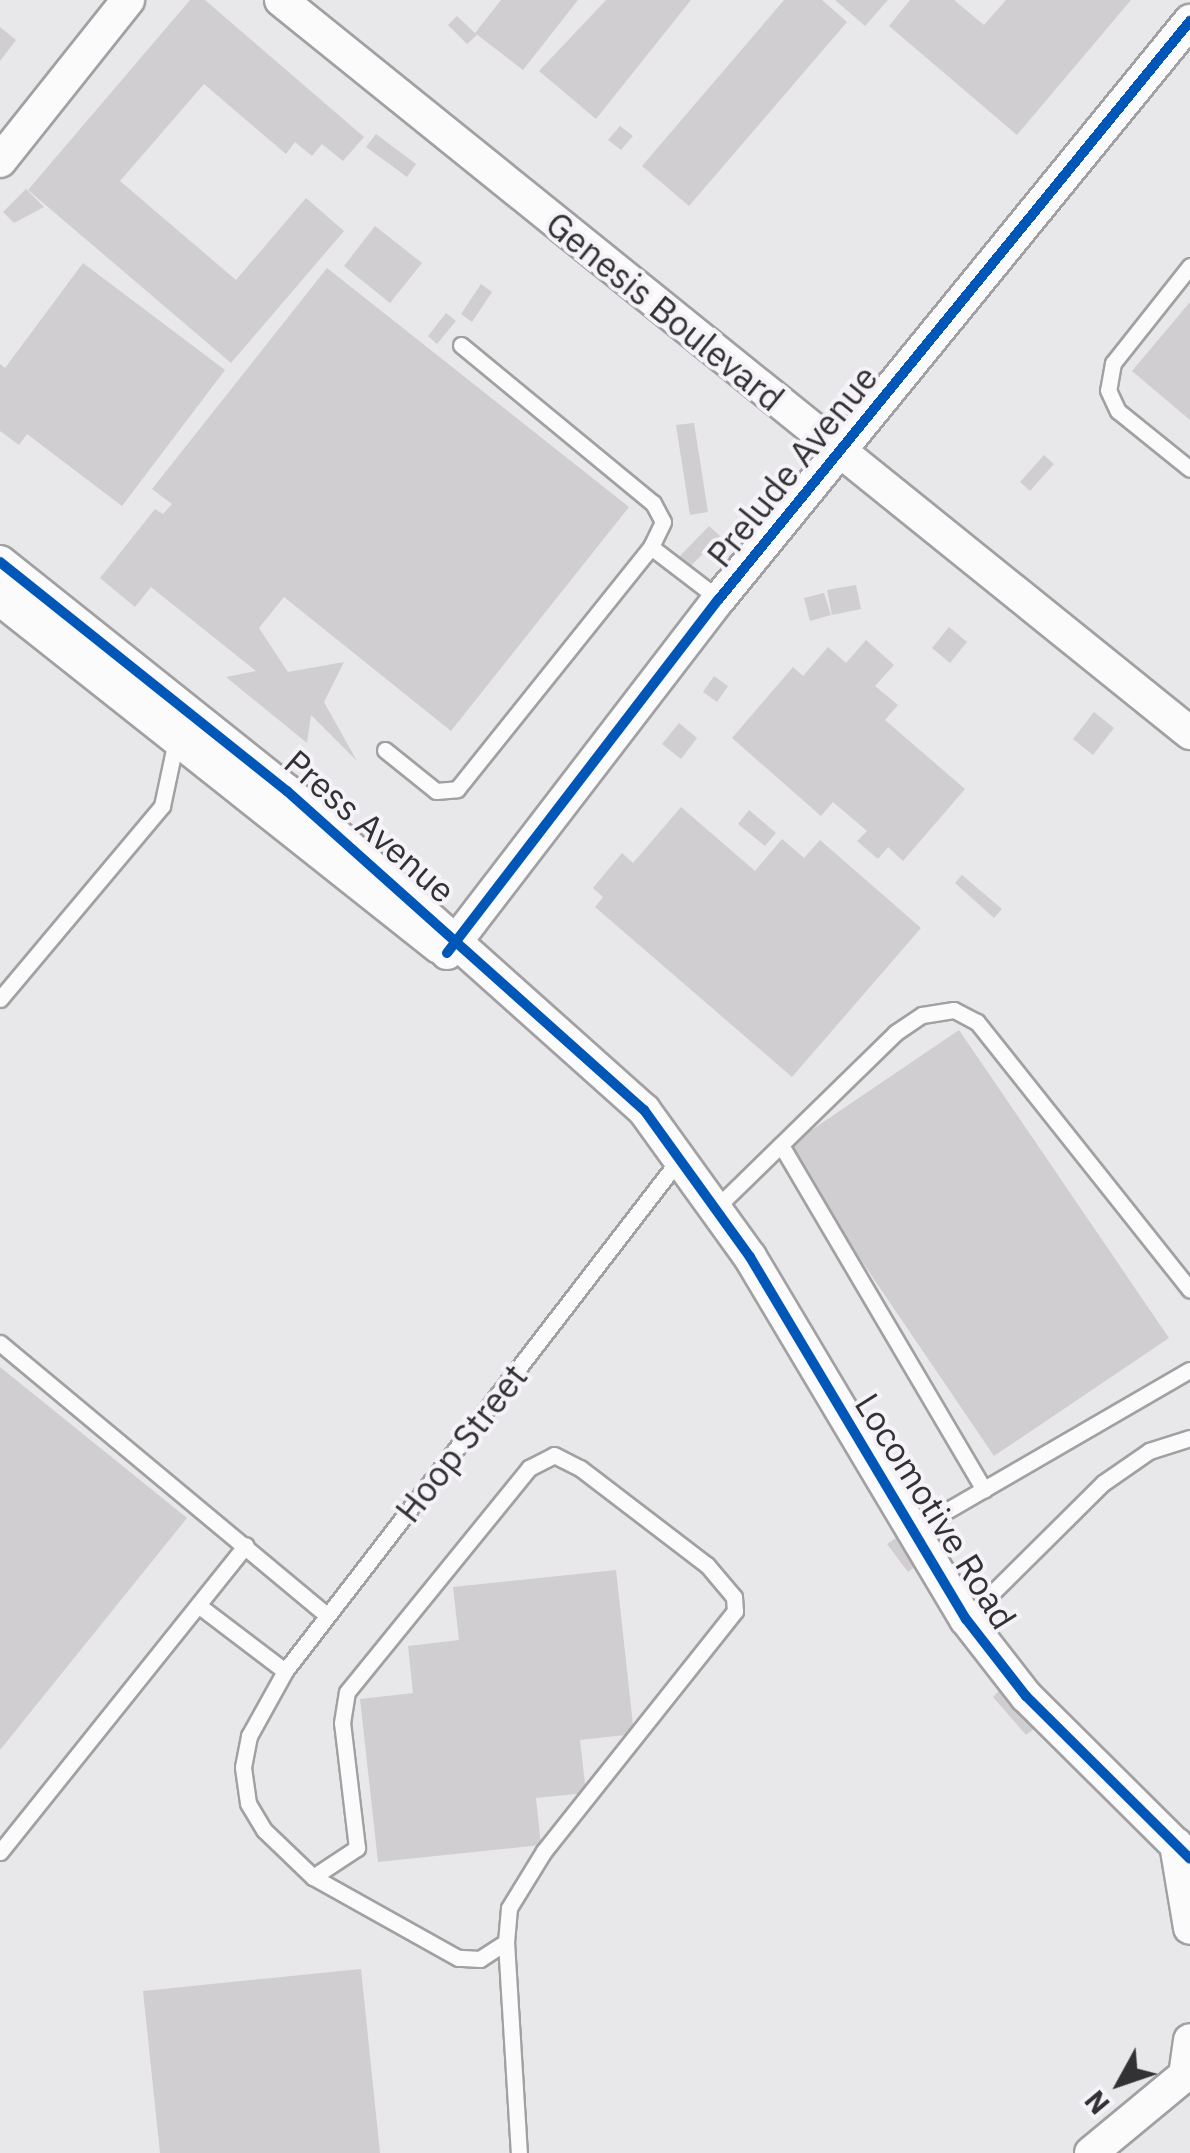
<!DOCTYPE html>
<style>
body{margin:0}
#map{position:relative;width:1190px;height:2153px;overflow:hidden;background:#e8e7ea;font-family:"IBM Plex Sans",sans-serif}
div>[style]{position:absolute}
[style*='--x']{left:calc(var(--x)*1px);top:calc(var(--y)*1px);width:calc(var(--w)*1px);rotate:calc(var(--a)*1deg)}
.building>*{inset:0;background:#d0ced0}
.roads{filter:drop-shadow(2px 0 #a1a0a2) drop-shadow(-2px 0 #a1a0a2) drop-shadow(0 2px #a1a0a2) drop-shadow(0 -2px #a1a0a2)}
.lane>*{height:15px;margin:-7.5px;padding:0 7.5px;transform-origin:7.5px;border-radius:7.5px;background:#fcfbfc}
.street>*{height:32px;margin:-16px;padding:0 16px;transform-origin:16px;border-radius:16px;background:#fcfbfc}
.cycleway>*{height:10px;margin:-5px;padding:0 5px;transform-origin:5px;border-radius:5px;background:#0057b8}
span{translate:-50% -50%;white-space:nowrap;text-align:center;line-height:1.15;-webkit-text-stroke:8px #f5f3f8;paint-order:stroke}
.street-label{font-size:35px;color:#323133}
.north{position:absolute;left:1070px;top:2033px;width:100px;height:100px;-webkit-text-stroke:8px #f5f3f8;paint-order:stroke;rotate:230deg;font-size:28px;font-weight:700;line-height:40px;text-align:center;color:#323133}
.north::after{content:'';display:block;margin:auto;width:35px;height:45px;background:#323133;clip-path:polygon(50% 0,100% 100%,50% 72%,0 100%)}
</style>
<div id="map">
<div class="building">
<div style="clip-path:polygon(190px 0,205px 0,364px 137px,343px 161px,322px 144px,312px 156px,295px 142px,286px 154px,204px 84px,120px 181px,236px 280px,306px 198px,344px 231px,231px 363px,28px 190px)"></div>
<div style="clip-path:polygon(501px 0,578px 0,523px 70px,475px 33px)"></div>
<div style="clip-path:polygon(606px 0,691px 0,596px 119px,539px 71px)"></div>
<div style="clip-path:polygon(784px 0,822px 0,847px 22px,689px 206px,642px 166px)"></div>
<div style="clip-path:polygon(835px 0,888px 0,865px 26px)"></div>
<div style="clip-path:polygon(910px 0,954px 0,984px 25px,1006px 0,1131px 0,1017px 135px,889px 26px)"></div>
<div style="clip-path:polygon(457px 16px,477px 35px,467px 44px,448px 25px)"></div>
<div style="clip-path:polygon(0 27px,16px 40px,0 61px)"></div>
<div style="clip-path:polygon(620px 126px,633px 136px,621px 150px,608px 140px)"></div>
<div style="clip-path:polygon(376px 134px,416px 164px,407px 177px,366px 147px)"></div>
<div style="clip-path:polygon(26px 189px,44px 207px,14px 223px,3px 212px)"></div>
<div style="clip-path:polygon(375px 226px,422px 263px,390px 303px,344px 266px)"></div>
<div style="clip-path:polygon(83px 263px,225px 370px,122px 506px,27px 434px,19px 445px,0 431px,0 364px,5px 368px)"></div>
<div style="clip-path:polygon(327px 268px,629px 507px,451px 731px,284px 597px,259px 628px,288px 672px,344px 662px,324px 702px,357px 761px,311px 715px,307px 743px,226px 677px,256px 671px,151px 587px,135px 607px,100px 578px,155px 509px,163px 514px,172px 504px,152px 489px)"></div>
<div style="clip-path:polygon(481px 284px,492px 292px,472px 322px,461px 314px)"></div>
<div style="clip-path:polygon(1190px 302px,1190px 420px,1132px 371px)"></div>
<div style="clip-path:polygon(446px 313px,456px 321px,437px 344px,428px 336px)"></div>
<div style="clip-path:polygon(694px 423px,708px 512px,690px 515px,676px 425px)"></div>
<div style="clip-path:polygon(1044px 455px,1054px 464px,1030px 491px,1020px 482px)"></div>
<div style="clip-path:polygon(709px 526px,720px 536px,687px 570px,676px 560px)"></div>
<div style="clip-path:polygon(856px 585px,861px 609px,832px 615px,827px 590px)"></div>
<div style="clip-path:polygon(824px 593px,831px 615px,810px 621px,804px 598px)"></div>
<div style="clip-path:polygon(949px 627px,967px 642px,950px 663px,932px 648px)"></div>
<div style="clip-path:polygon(866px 640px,894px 665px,875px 686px,898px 705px,885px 720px,965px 789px,903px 861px,888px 847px,878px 859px,857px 841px,867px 831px,833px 802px,821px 816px,732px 738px,793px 667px,803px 676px,828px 647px,846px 663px)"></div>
<div style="clip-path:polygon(714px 676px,728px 686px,717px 702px,703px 692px)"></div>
<div style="clip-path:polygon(1094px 712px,1114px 728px,1093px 755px,1073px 739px)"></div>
<div style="clip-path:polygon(679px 723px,697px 738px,681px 759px,662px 744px)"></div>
<div style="clip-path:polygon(681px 807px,755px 871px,782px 839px,804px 858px,820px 840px,921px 928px,792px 1077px,595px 907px,603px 897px,593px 888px,622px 853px,633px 863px)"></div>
<div style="clip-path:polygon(749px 810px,776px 833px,765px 846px,738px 824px)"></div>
<div style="clip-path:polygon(962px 875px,1002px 909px,994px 918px,955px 883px)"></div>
<div style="clip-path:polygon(959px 1030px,1169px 1338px,994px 1456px,785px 1148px)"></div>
<div style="clip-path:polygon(0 1367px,187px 1518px,0 1750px)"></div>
<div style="clip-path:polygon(896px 1538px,916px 1566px,908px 1572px,887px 1544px)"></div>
<div style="clip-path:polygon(616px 1570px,634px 1734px,580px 1740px,586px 1793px,536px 1798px,541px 1845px,378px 1862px,360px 1699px,413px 1693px,408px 1646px,459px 1640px,453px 1587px)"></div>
<div style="clip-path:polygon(999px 1691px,1034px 1729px,1026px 1735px,993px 1697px)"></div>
<div style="clip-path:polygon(361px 1969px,380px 2153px,160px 2153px,143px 1991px)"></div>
</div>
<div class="roads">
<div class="lane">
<div style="--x:1190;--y:266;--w:124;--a:128.4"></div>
<div style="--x:1113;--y:363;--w:27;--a:100"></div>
<div style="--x:1108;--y:390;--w:23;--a:65"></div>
<div style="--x:1118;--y:411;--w:92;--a:38.9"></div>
<div style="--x:461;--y:345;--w:249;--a:39.5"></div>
<div style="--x:653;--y:503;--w:21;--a:62"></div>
<div style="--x:663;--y:522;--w:28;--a:116"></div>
<div style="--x:385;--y:750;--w:65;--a:38.8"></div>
<div style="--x:436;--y:791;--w:21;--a:-5"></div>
<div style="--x:457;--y:789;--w:310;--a:-51.3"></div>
<div style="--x:651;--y:547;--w:86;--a:37.4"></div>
<div style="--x:0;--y:999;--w:252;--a:-50"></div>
<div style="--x:162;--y:806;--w:67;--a:-78"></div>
<div style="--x:781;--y:1145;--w:400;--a:59.5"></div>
<div style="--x:717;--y:1207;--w:249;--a:-44.3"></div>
<div style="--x:895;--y:1033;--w:32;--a:-34"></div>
<div style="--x:922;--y:1015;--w:32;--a:-9"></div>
<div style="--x:954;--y:1010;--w:26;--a:28"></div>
<div style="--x:977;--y:1022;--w:342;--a:51.5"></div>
<div style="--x:0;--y:1343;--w:425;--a:39.8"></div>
<div style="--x:910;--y:1532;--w:323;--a:-30.1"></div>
<div style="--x:198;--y:1605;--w:109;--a:37.2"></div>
<div style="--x:966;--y:1619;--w:193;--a:-44.8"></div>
<div style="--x:1103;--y:1483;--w:56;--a:-34.8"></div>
<div style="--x:1149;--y:1451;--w:43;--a:-17.6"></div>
<div style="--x:0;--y:1852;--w:393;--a:-51.3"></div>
<div style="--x:313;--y:1877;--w:53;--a:-33.4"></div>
<div style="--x:357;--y:1848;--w:126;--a:-96.8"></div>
<div style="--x:342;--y:1723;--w:31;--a:-81"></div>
<div style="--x:347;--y:1692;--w:289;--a:-50.9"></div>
<div style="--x:529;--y:1468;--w:28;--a:-27"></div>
<div style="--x:554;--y:1455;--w:29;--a:27"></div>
<div style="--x:580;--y:1468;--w:160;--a:37.4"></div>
<div style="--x:707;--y:1565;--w:42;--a:49.8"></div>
<div style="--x:734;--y:1597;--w:14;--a:86"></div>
<div style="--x:735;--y:1611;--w:307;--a:128.5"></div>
<div style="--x:544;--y:1851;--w:67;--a:121.6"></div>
<div style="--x:509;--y:1908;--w:34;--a:95"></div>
<div style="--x:506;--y:1942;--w:31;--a:147"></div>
<div style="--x:480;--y:1959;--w:22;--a:-177"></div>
<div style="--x:458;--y:1958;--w:166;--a:-150.8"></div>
<div style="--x:313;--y:1877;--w:68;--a:-136.2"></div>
<div style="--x:264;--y:1830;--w:31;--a:-121"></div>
<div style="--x:248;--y:1803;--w:36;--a:-98"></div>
<div style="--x:243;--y:1767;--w:32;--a:-79"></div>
<div style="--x:249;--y:1736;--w:74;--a:-61"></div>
<div style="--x:285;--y:1671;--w:649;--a:-52.39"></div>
<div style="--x:506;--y:1942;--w:211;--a:86.5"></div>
</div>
<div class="street">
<div style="--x:281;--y:0;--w:1168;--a:38.88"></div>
<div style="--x:0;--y:161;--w:206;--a:-51.5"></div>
<div style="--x:0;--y:562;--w:367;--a:38.6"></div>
<div style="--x:287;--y:791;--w:479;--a:41.8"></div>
<div style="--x:644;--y:1110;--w:181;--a:54.2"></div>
<div style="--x:750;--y:1257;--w:422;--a:59.2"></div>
<div style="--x:966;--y:1619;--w:98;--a:52.1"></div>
<div style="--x:1026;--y:1696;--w:231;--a:44.8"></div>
<div style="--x:0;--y:599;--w:560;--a:38.4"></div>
<div style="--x:447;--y:953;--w:446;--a:-52.5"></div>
<div style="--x:719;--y:599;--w:746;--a:-50.82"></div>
<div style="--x:1176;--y:1844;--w:85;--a:80.5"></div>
<div style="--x:1185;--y:2076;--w:36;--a:-82"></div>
<div style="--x:1091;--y:2153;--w:129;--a:-39.6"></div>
</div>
</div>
<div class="cycleway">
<div style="--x:0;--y:562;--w:367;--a:38.6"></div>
<div style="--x:287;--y:791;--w:479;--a:41.8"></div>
<div style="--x:644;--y:1110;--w:181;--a:54.2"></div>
<div style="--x:750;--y:1257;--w:422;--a:59.2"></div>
<div style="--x:966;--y:1619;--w:98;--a:52.1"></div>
<div style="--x:1026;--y:1696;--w:231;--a:44.8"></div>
<div style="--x:447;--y:953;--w:446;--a:-52.5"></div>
<div style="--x:719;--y:599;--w:746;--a:-50.82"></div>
</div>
<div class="street-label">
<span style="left:665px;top:311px;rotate:39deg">Genesis Boulevard</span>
<span style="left:792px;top:466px;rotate:-51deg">Prelude Avenue</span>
<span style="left:370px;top:826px;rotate:41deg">Press Avenue</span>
<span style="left:461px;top:1443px;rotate:-52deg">Hoop Street</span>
<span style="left:936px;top:1511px;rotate:58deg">Locomotive Road</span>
</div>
<div class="north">N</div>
</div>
